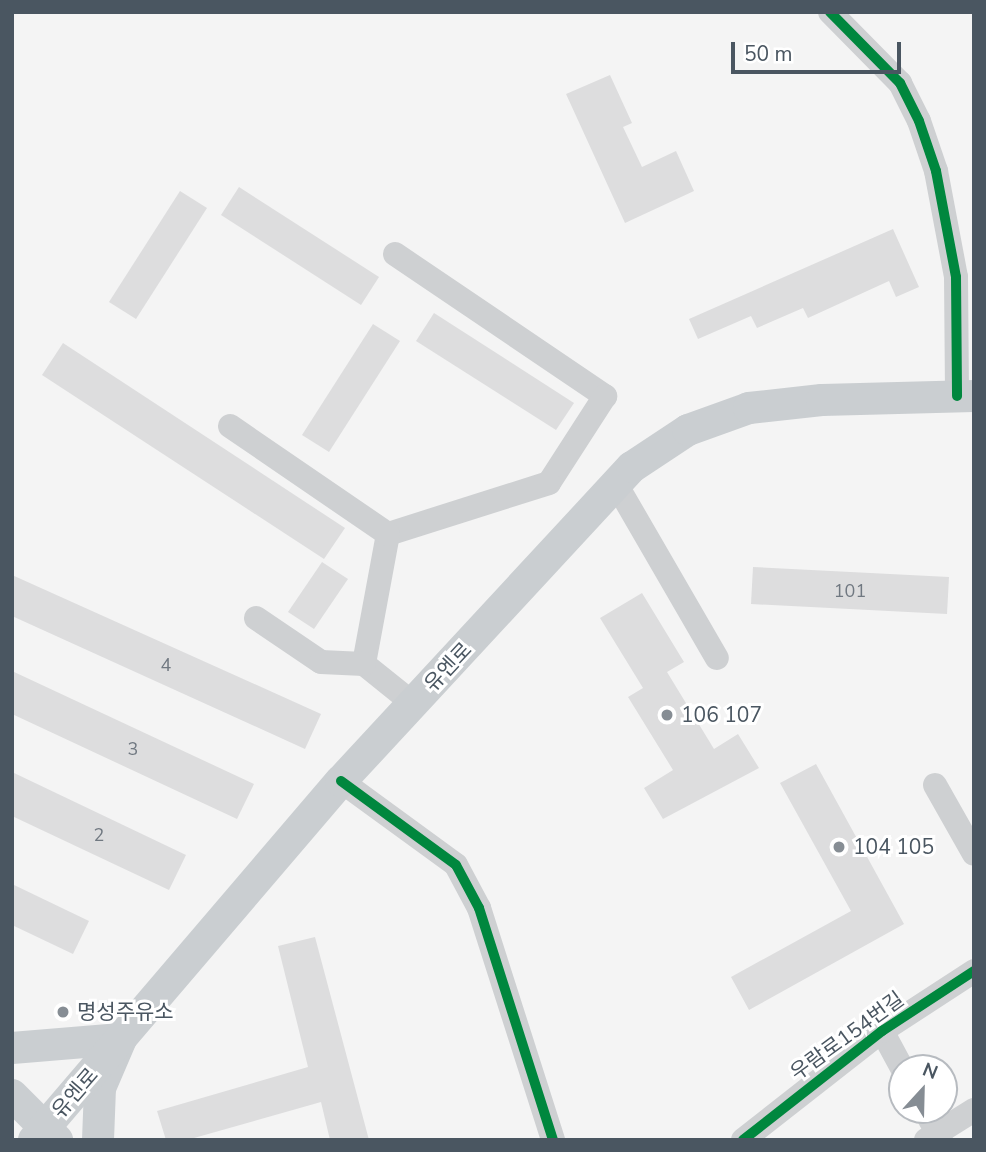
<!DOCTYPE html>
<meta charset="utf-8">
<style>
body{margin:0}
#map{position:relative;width:986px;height:1152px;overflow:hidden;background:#f4f4f4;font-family:"Nunito Sans","Noto Sans KR",sans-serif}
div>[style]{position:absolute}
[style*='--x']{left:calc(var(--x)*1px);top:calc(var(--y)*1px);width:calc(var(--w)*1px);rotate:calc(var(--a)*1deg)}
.building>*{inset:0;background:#ddddde}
.minor>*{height:24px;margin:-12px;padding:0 12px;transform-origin:12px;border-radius:12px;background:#ced0d2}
.major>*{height:32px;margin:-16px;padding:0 16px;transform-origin:16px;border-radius:16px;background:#caced1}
.cycleway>*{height:10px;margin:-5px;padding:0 5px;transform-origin:5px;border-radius:5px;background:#00873e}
.dots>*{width:19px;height:19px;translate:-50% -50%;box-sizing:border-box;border:4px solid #fff;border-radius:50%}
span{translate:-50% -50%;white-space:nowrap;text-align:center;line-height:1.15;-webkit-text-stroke:6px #fff;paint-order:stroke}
.number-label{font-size:18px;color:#707881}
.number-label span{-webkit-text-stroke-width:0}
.street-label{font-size:21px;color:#4a5661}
.poi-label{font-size:21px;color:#4a5661}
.left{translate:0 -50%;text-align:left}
.frame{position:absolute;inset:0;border:14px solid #4a5661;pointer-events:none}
.north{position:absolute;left:888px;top:1054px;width:70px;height:70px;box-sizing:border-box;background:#fff;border:2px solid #b7bbc0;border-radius:50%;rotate:22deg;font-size:19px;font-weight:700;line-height:28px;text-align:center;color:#4a5661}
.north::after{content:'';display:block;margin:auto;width:24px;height:32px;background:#868d94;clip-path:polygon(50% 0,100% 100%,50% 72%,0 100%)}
.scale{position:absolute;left:731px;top:42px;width:170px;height:32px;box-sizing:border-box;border:4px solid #4a5661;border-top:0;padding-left:9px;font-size:21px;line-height:24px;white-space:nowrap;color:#4a5661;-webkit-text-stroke:5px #fff;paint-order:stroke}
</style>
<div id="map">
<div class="building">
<div style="clip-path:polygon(610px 75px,632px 123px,623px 127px,642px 167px,676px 151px,694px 191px,625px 223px,566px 94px)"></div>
<div style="clip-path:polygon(239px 187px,379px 277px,361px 305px,221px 215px)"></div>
<div style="clip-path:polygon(180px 191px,207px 208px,136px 319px,109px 302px)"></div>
<div style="clip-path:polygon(893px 229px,919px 287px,896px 297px,889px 281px,808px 318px,803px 308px,757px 328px,751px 316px,698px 339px,689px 319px)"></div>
<div style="clip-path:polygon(434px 313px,574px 403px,556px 430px,416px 341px)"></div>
<div style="clip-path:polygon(373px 324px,400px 341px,329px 452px,302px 435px)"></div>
<div style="clip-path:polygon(63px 343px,345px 528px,324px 559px,42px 375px)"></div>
<div style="clip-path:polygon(322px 562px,348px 579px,314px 629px,288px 612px)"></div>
<div style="clip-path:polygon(753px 567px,949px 577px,947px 614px,751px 604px)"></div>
<div style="clip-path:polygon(12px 575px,321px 714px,305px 749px,12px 616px)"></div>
<div style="clip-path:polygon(642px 593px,684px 662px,667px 672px,714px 749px,738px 734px,759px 768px,663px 819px,644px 788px,673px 770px,628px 697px,643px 688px,600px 618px)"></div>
<div style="clip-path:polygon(12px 671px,254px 784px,237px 819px,12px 714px)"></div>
<div style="clip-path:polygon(816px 764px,904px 924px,749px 1010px,731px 977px,851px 911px,780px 783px)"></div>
<div style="clip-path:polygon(12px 772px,186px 855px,169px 890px,12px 816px)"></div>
<div style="clip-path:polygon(12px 884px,89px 921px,73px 954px,12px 925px)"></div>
<div style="clip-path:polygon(315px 937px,369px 1140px,330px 1140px,321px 1102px,187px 1140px,166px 1140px,157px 1111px,308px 1067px,278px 946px)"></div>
</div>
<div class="minor">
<div style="--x:830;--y:12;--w:100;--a:45.4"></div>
<div style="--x:900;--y:83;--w:42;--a:63.4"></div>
<div style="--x:919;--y:121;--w:53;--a:71.2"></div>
<div style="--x:936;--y:171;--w:108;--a:79.3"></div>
<div style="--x:956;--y:277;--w:119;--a:89.5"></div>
<div style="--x:395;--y:254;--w:254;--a:34.1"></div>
<div style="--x:605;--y:396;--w:103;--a:122.8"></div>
<div style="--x:549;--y:483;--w:169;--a:162.4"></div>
<div style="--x:388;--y:534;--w:132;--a:100.5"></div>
<div style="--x:364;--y:664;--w:64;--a:38.7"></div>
<div style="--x:230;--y:426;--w:191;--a:34.4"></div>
<div style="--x:616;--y:484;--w:201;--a:59.9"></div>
<div style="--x:256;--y:618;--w:78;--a:34.1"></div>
<div style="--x:321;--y:662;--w:43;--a:2.7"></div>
<div style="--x:341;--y:781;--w:142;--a:36.1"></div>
<div style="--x:456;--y:865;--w:49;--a:61.9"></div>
<div style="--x:479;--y:908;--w:244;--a:72.3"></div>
<div style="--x:935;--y:785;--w:79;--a:60.5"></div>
<div style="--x:882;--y:1031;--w:42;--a:61.6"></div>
<div style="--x:925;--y:1110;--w:34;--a:62"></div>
<div style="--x:743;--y:1140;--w:177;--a:-38.1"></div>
<div style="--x:882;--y:1031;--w:110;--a:-33.1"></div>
<div style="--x:926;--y:1140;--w:57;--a:-32"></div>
</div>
<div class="major">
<div style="--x:12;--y:1048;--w:109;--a:-4.7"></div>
<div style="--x:121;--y:1039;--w:53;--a:113.2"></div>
<div style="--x:100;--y:1088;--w:52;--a:92.2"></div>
<div style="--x:12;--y:1095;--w:64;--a:45"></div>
<div style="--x:34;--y:1140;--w:472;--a:-49.5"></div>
<div style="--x:341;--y:781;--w:428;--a:-47.2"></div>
<div style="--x:632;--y:467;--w:67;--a:-33.5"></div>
<div style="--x:688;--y:430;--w:65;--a:-19.8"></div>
<div style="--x:749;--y:408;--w:73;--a:-6.3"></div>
<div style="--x:822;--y:400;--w:152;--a:-1.5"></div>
</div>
<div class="cycleway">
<div style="--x:830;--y:12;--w:100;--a:45.4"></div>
<div style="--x:900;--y:83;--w:42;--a:63.4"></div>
<div style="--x:919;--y:121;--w:53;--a:71.2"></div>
<div style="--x:936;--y:171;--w:108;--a:79.3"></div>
<div style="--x:956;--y:277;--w:119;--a:89.5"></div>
<div style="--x:341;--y:781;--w:142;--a:36.1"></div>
<div style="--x:456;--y:865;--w:49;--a:61.9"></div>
<div style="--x:479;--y:908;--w:244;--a:72.3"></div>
<div style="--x:743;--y:1140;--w:177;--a:-38.1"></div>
<div style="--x:882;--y:1031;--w:110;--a:-33.1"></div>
</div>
<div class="dots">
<div style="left:667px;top:715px;background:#868d94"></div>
<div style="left:839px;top:847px;background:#868d94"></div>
<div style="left:63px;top:1012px;background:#868d94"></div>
</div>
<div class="number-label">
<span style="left:850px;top:591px">101</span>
<span style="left:166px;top:665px">4</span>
<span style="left:133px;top:749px">3</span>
<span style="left:99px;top:835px">2</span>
</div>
<div class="street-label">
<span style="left:448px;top:667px;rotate:-47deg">유엔로</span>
<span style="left:847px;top:1036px;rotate:-36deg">우람로154번길</span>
<span style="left:75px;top:1093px;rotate:-49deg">유엔로</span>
</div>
<div class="poi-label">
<span class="left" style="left:681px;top:715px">106 107</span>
<span class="left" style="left:853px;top:847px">104 105</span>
<span class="left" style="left:77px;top:1012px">명성주유소</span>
</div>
<div class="frame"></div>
<div class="north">N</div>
<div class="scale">50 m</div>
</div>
